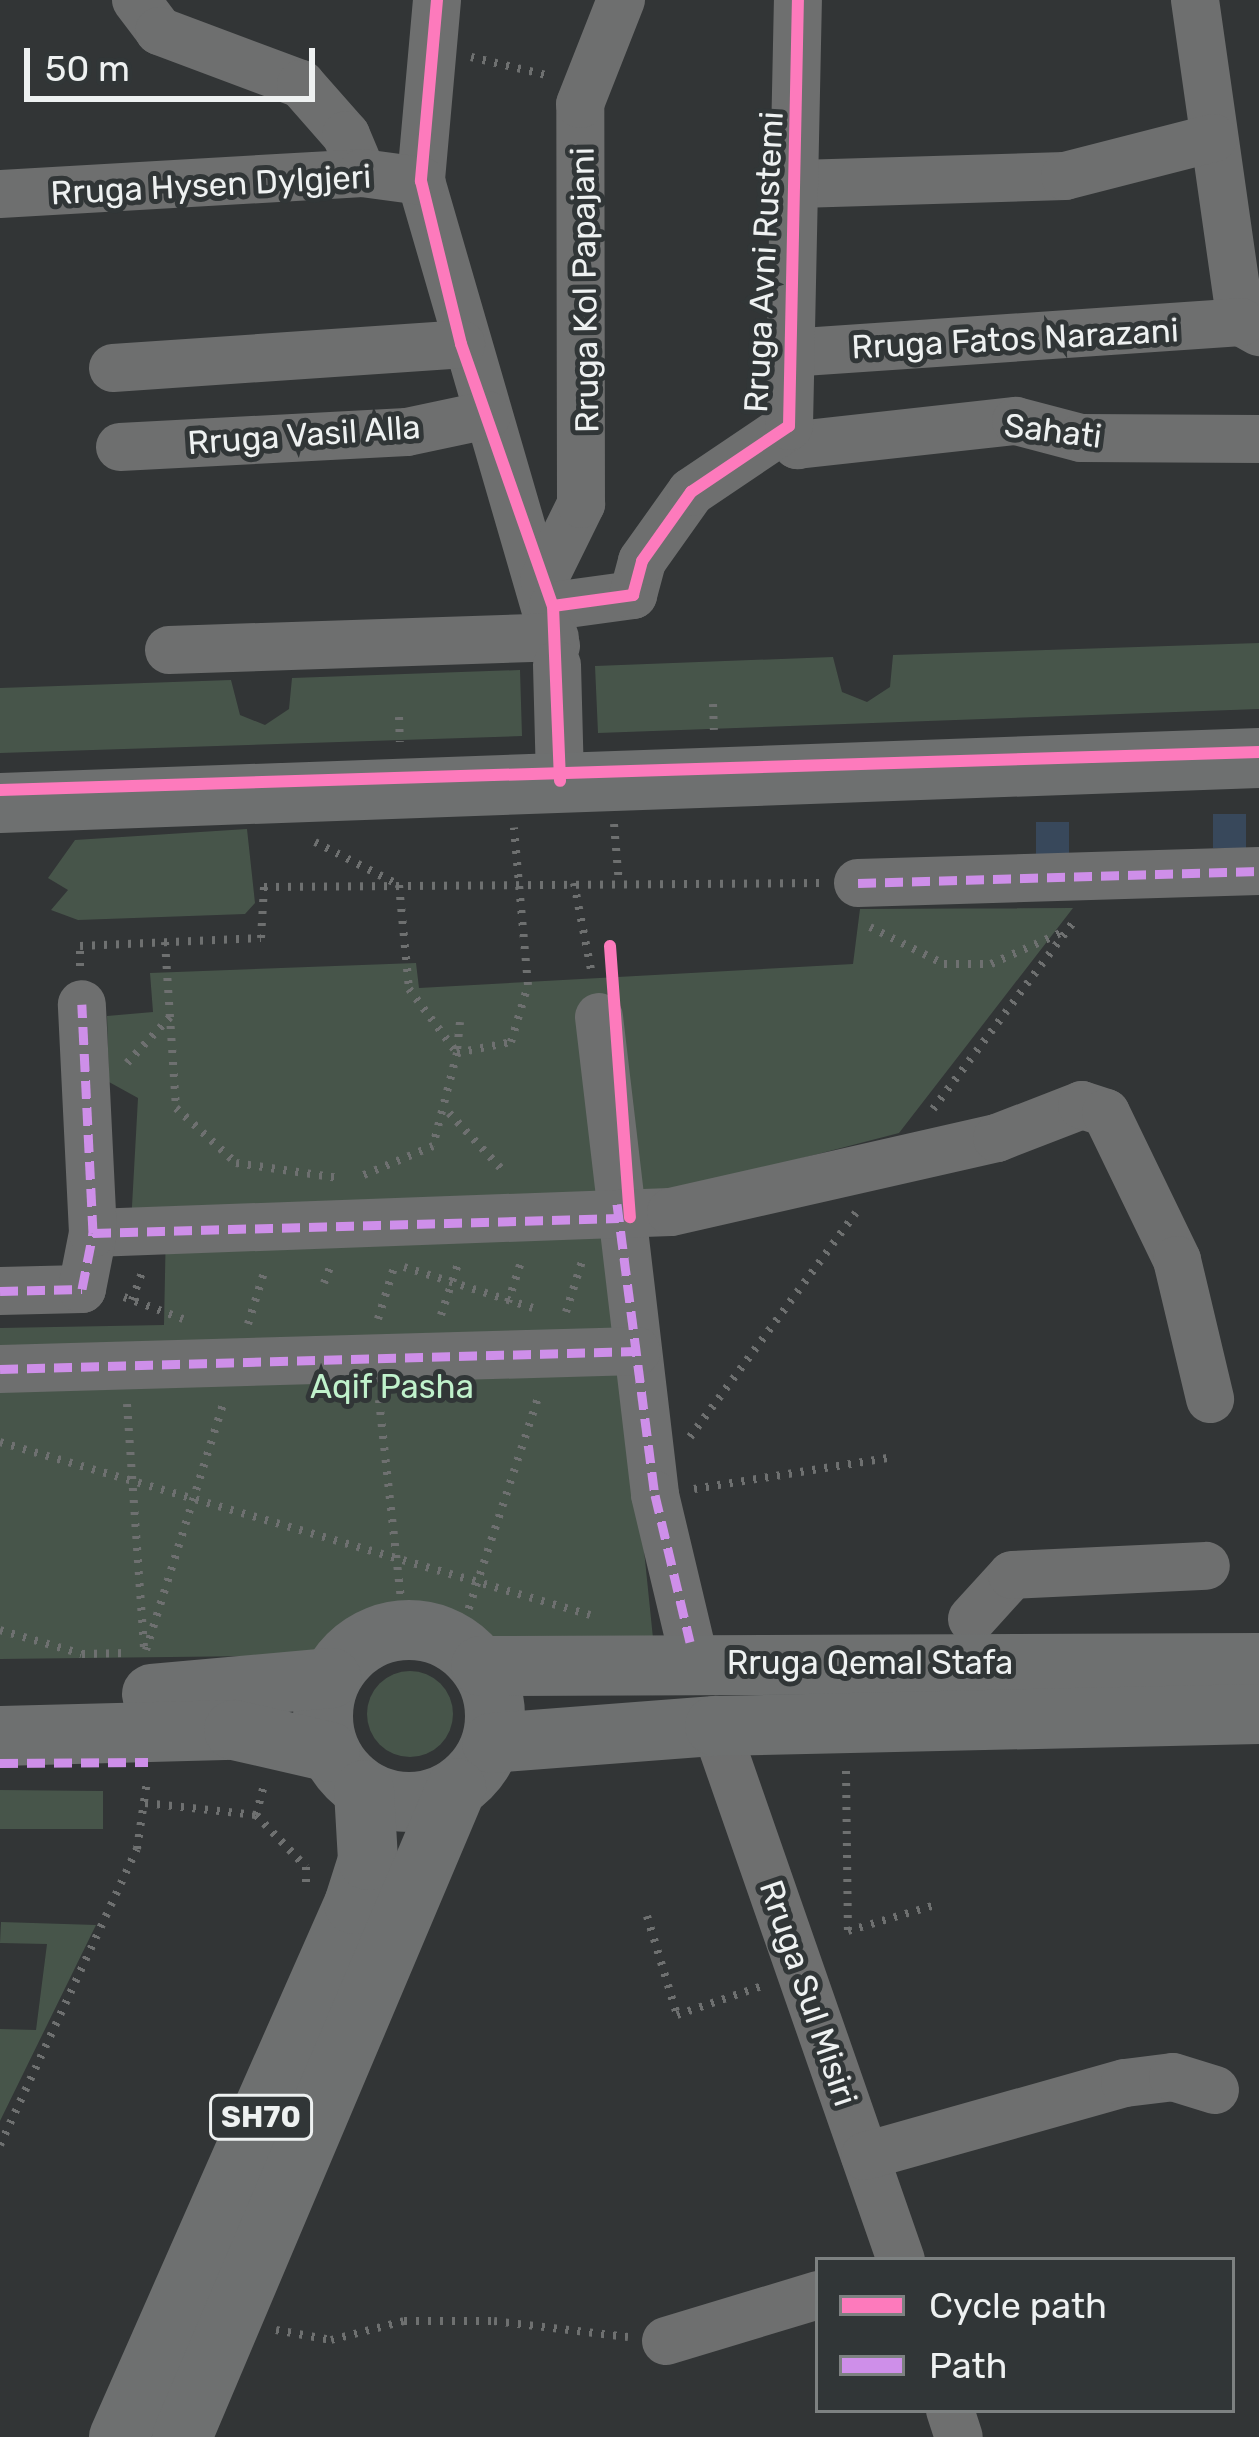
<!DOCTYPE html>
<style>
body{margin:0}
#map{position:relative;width:1259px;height:2437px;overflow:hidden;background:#323536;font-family:Rubik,sans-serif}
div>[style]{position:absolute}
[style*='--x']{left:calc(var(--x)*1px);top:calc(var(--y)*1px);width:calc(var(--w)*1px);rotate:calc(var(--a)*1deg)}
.green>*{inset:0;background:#47554a}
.round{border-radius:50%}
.water>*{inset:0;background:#38485b}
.path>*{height:8px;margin-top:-4px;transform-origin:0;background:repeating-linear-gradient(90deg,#6e7070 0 3px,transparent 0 12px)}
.minor>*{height:48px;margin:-24px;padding:0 24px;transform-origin:24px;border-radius:24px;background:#6e6f6f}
.major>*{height:60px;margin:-30px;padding:0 30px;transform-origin:30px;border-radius:30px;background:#6e7070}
.major>.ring{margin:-30px;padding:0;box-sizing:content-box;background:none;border:60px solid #6e7070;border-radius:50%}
.quiet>*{height:9px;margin-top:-4.5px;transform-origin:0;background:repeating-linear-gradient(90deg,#ce8fe9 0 18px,transparent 0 27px)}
.cycleway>*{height:12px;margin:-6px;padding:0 6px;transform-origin:6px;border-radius:6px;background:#fd7abc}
span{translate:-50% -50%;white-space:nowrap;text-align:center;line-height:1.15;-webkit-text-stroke:10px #313637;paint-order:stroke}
.shield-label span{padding:3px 9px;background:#313637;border:3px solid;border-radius:9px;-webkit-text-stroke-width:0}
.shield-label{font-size:30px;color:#eef1f1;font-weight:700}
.street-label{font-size:33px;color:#eef1f1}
.park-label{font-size:33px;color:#c0f2cc}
.legend{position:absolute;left:815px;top:2257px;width:420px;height:156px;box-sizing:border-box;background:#313637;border:3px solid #7d8181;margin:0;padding:15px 21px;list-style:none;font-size:36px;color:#eef1f1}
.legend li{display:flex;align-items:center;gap:24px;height:60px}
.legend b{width:60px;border:3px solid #7d8181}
.scale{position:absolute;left:24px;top:48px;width:291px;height:54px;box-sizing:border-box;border:6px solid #eef1f1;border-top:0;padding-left:15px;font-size:36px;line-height:42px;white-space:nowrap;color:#eef1f1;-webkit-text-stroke:9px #313637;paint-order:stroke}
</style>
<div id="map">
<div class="green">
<div style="clip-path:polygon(1259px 643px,1259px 709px,598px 733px,595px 666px,833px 657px,842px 692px,867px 702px,890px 687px,893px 655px)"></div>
<div style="clip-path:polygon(520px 670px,522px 736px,0 753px,0 688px,231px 680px,240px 715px,265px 725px,289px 709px,292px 678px)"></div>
<div style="clip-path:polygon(247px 829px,255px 903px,245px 914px,78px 920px,51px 910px,68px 890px,48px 878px,75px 840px)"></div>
<div style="clip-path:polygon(1073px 908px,899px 1133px,609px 1208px,653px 1638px,486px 1646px,442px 1624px,374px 1625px,334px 1655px,0 1659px,0 1328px,164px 1325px,166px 1225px,131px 1224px,138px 1098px,109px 1082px,107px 1016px,153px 1012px,150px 973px,416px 963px,419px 988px,853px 964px,860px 909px)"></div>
<div class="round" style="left:367px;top:1671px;width:86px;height:86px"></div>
<div style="clip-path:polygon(0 1790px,103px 1791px,103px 1829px,0 1829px)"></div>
<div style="clip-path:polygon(1px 1922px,96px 1925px,0 2121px,0 2029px,36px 2030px,47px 1944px,0 1943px)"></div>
</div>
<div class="water">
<div style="clip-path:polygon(1213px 814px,1246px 814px,1246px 848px,1213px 848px)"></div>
<div style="clip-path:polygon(1036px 822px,1069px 822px,1069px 856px,1036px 856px)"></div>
</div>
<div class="path">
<div style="--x:471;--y:57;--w:81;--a:13.5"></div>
<div style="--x:713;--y:704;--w:26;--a:88"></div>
<div style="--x:399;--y:717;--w:25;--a:88"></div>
<div style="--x:614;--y:824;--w:59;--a:85.2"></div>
<div style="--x:315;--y:842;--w:94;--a:27.1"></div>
<div style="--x:399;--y:885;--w:104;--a:84.5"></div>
<div style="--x:409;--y:989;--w:80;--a:53.1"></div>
<div style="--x:457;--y:1053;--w:96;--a:104.5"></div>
<div style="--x:433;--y:1146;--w:80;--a:157.3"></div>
<div style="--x:574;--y:883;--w:94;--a:78.9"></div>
<div style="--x:870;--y:927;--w:83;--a:26.6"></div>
<div style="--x:944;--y:964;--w:47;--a:0"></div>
<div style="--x:991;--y:964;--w:83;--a:-24.1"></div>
<div style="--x:165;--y:942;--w:166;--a:86.2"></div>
<div style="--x:176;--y:1108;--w:81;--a:42.5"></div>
<div style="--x:236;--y:1163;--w:104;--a:8.3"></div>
<div style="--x:80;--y:966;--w:20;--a:-90"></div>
<div style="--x:80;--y:946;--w:181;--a:-2.5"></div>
<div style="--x:261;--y:938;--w:51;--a:-86.6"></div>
<div style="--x:264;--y:887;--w:558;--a:-0.41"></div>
<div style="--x:460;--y:1022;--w:31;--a:96"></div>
<div style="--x:457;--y:1053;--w:55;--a:-11.5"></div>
<div style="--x:511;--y:1042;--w:59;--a:-73.4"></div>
<div style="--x:528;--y:985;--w:158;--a:-95.1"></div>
<div style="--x:127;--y:1063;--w:63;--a:-46.9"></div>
<div style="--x:933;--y:1109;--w:236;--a:-53.1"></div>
<div style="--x:449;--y:1113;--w:83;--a:46.9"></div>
<div style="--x:404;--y:1267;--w:135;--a:17.6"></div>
<div style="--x:324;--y:1283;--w:19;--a:-69"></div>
<div style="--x:124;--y:1297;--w:63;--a:20.4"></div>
<div style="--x:132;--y:1300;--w:29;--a:-70"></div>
<div style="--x:508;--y:1302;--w:45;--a:-72"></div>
<div style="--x:566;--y:1312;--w:57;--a:-72.5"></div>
<div style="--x:441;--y:1315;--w:57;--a:-71.6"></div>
<div style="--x:378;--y:1319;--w:58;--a:-72.8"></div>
<div style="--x:248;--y:1324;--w:58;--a:-72.8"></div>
<div style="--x:379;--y:1400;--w:209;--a:83.7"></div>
<div style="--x:127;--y:1404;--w:244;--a:86"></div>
<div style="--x:690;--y:1437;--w:279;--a:-53.5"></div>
<div style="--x:0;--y:1442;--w:615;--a:16.34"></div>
<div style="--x:694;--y:1489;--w:196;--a:-9.1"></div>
<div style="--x:465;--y:1620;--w:237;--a:-71.8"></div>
<div style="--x:0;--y:1630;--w:85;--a:16.3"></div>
<div style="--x:82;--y:1654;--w:45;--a:-1.3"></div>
<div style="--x:146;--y:1650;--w:261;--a:-72.6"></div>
<div style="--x:846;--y:1771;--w:160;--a:89.3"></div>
<div style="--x:848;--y:1931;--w:91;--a:-16.6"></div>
<div style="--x:145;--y:1803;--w:112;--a:6.2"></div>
<div style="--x:256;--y:1815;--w:72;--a:46.1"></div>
<div style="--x:306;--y:1867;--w:19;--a:90"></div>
<div style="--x:256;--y:1815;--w:30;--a:-75"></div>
<div style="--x:647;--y:1916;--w:103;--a:73.1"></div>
<div style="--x:677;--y:2015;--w:93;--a:-18.8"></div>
<div style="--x:0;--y:2145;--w:326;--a:-65.2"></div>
<div style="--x:137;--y:1849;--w:69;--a:-81.6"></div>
<div style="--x:276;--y:2330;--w:56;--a:10.3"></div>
<div style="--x:331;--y:2340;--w:75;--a:-14.6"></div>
<div style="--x:404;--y:2321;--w:90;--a:0"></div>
<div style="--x:494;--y:2321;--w:135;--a:6.8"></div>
</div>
<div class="minor">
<div style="--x:136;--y:0;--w:39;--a:53"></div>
<div style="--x:159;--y:31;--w:152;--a:20.5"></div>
<div style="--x:301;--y:84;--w:68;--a:48.6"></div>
<div style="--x:346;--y:135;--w:41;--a:67.2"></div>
<div style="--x:437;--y:0;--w:182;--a:95.1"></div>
<div style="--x:421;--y:181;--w:484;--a:73.8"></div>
<div style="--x:1195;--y:0;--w:325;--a:81.9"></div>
<div style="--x:1241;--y:322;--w:21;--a:29"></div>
<div style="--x:798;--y:184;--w:267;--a:-1.7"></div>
<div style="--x:1065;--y:176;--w:153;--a:-14.4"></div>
<div style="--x:0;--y:194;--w:363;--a:-3.3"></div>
<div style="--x:362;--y:173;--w:60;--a:7.7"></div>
<div style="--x:788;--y:353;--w:454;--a:-3.9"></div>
<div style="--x:113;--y:368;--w:349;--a:-3.9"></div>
<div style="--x:789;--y:426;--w:21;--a:67"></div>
<div style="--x:797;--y:445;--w:220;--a:-6.3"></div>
<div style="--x:1016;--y:421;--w:67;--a:14.7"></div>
<div style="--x:1081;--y:438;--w:178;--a:0.3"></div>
<div style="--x:120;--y:447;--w:287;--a:-3"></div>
<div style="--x:407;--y:432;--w:82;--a:-12"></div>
<div style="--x:544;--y:579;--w:84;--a:-63.7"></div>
<div style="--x:581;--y:504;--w:400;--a:-90.1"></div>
<div style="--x:580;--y:104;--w:112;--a:-68.5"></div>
<div style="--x:553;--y:606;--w:81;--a:-7.8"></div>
<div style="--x:633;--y:595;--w:35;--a:-75"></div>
<div style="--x:642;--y:561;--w:85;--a:-54.6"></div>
<div style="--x:691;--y:492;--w:118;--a:-34"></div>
<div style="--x:789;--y:426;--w:426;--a:-88.8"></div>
<div style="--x:169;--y:650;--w:386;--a:-1.9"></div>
<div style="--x:557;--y:665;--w:116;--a:88.5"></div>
<div style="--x:858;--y:883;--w:401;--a:-1.7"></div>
<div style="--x:599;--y:1017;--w:481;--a:83.3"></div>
<div style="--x:655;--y:1495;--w:151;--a:76.6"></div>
<div style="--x:93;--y:1233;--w:578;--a:-2.08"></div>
<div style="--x:671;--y:1212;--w:334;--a:-12.8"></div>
<div style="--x:997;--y:1138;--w:91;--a:-21.2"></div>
<div style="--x:1082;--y:1105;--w:25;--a:18"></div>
<div style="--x:1106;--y:1113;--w:163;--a:64.2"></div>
<div style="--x:1177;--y:1260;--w:143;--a:76.6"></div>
<div style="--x:0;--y:1291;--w:82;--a:-1.4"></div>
<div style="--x:82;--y:1289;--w:57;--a:-78.9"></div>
<div style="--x:93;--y:1233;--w:229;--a:-92.8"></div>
<div style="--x:0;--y:1369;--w:637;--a:-1.62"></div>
<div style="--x:972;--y:1619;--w:59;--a:-47.7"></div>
<div style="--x:1012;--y:1575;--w:194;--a:-2.7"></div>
<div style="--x:715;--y:1726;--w:565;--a:70.8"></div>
<div style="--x:865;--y:2156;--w:270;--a:-15.7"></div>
<div style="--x:1125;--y:2083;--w:48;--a:-7.1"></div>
<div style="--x:1173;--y:2077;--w:44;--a:17.2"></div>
<div style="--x:666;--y:2341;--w:159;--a:-16.8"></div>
<div style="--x:950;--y:2410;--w:28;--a:72"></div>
</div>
<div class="major">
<div style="--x:0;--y:803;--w:1260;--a:-2.05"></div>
<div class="ring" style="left:323px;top:1630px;width:112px;height:112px"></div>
<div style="--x:481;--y:1666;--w:778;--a:-0.22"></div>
<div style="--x:152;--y:1694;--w:180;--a:-5.1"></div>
<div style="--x:0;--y:1736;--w:234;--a:-1.5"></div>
<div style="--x:234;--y:1730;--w:98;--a:12.9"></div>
<div style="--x:492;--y:1743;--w:224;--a:-4.4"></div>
<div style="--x:715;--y:1726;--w:544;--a:-1.26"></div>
<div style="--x:119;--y:2437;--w:583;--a:-66.21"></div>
<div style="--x:354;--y:1904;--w:46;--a:-72.3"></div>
<div style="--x:368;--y:1860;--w:70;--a:-93.3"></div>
<div style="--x:182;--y:2437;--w:704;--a:-67.08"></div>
</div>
<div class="quiet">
<div style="--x:858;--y:883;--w:401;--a:-1.7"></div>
<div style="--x:617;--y:1204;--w:293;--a:82.6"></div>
<div style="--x:655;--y:1495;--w:151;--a:76.6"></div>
<div style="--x:93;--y:1233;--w:526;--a:-1.63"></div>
<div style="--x:0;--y:1291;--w:82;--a:-1.4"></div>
<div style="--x:82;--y:1289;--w:57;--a:-78.9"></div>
<div style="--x:93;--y:1233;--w:229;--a:-92.8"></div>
<div style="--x:0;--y:1369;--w:637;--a:-1.62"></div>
<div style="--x:0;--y:1763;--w:148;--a:-0.4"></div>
</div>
<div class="cycleway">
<div style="--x:437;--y:0;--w:182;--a:95.1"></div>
<div style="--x:421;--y:181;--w:168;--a:76.2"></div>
<div style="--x:461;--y:344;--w:278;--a:70.7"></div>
<div style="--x:553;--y:606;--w:175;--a:87.7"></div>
<div style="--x:553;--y:606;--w:81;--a:-7.8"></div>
<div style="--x:633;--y:595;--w:35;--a:-75"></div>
<div style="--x:642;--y:561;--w:85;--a:-54.6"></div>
<div style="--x:691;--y:492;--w:118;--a:-34"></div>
<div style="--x:789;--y:426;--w:426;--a:-88.8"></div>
<div style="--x:0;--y:790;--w:1260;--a:-1.73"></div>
<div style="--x:610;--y:946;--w:272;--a:85.8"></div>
</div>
<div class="shield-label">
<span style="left:261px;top:2117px">SH70</span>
</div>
<div class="street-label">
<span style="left:211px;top:185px;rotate:-3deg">Rruga Hysen Dylgjeri</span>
<span style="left:764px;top:262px;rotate:-87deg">Rruga Avni Rustemi</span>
<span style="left:585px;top:290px;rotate:-91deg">Rruga Kol Papajani</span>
<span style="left:1015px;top:339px;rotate:-3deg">Rruga Fatos Narazani</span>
<span style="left:1053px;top:431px;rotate:7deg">Sahati</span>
<span style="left:304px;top:435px;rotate:-4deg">Rruga Vasil Alla</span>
<span style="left:870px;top:1663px">Rruga Qemal Stafa</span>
<span style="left:808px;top:1993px;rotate:71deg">Rruga Sul Misiri</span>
</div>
<div class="park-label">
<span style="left:392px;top:1387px">Aqif Pasha</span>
</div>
<ul class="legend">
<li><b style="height:15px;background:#fd7abc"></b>Cycle path</li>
<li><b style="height:15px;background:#ce8fe9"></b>Path</li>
</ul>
<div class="scale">50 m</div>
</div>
